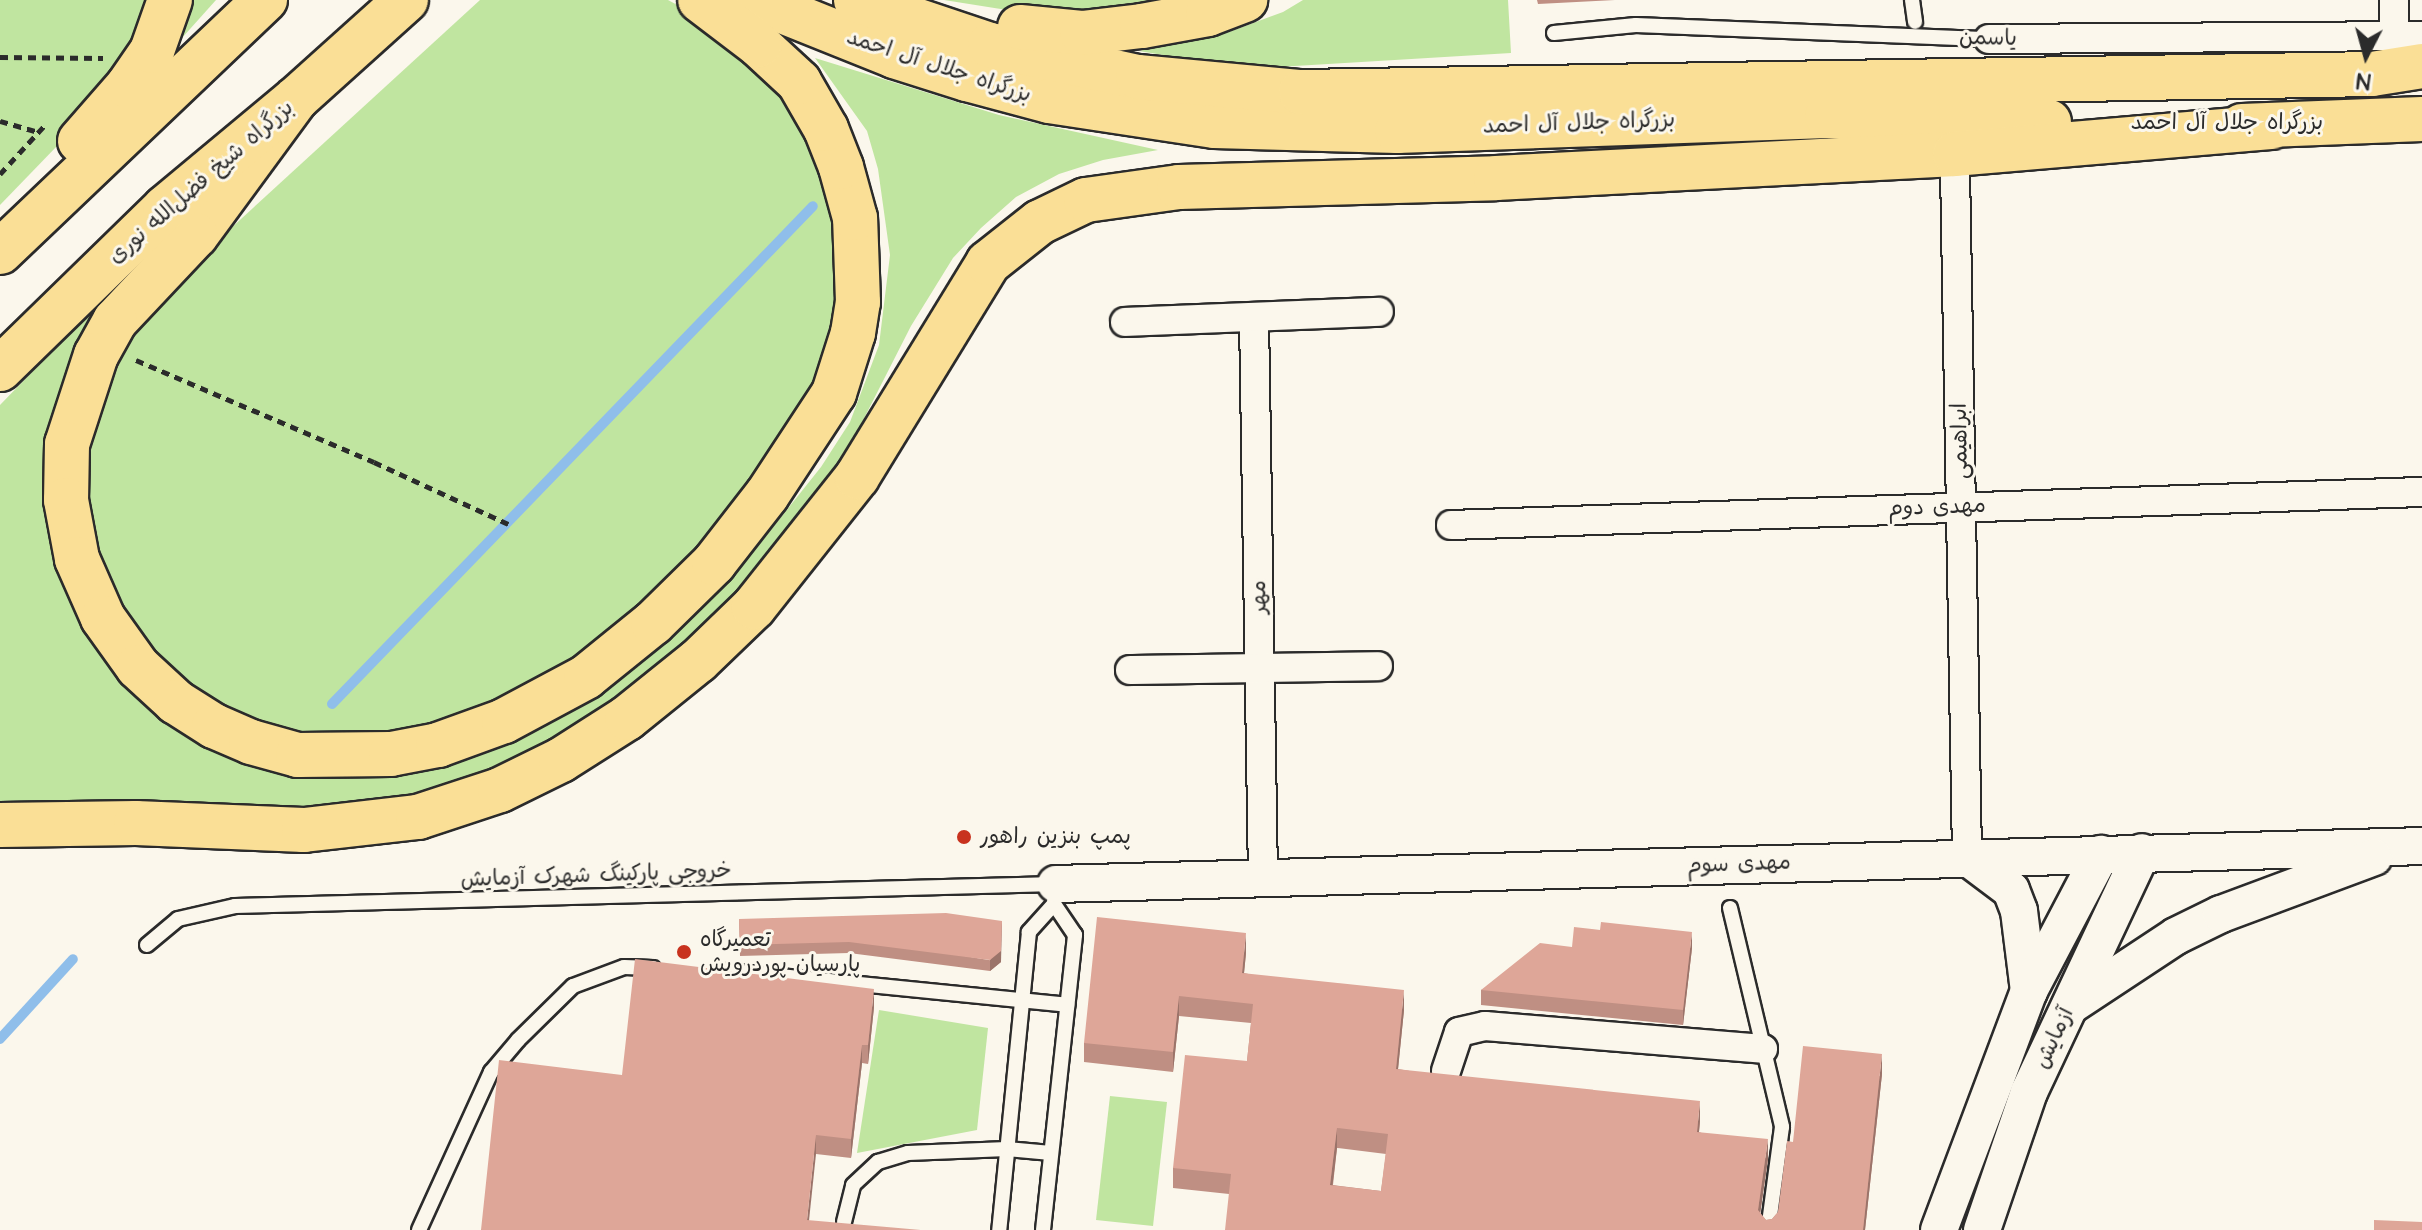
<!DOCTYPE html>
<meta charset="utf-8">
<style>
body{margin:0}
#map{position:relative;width:2422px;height:1230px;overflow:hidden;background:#fbf7ec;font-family:"Architects Daughter","Playpen Sans Arabic",sans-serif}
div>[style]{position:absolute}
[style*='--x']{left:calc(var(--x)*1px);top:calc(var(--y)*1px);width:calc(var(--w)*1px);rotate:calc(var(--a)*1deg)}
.green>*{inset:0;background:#c0e5a0}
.stream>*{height:10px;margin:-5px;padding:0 5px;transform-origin:5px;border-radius:5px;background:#8fbeea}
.path>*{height:5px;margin-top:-2.5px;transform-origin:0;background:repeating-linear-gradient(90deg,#2b2b2b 0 8px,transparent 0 14px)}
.roads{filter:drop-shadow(2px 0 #2b2b2b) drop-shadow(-2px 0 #2b2b2b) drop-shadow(0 2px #2b2b2b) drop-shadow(0 -2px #2b2b2b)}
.service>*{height:14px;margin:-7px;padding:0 7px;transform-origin:7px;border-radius:7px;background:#fbf7ec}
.minor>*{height:28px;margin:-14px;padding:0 14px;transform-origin:14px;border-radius:14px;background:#fbf7ec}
.tertiary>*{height:36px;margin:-18px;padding:0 18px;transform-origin:18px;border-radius:18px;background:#fbf7ec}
.trunk>*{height:44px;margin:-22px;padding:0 22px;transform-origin:22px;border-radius:22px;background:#fadf96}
.wall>*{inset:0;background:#bf8f83}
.shaded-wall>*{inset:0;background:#9b746a}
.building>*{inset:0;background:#dea698}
.dots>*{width:22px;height:22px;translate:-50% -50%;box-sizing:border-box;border:4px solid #fbf7ec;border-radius:50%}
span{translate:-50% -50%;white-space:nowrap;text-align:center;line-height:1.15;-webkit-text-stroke:6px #fbf7ec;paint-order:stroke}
.street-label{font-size:22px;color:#2b2b2b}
.poi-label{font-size:22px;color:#2b2b2b}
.left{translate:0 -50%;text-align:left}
.north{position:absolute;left:2326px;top:16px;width:80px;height:80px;-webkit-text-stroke:6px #fbf7ec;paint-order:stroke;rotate:186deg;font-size:22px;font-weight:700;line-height:32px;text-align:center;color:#2b2b2b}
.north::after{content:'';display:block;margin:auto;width:28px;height:36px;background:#2b2b2b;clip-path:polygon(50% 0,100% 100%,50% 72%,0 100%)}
</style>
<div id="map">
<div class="green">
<div style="clip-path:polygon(0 0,156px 0,147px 24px,87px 115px,0 205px)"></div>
<div style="clip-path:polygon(187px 0,216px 0,147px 77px)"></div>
<div style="clip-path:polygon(480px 0,668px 0,694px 14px,775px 83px,804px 124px,835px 207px,841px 292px,826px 368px,781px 452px,658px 594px,560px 671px,492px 707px,413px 733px,343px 741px,265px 729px,208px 702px,161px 664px,117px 607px,96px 553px,84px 497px,86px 436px,101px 373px,169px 285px)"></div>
<div style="clip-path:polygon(944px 0,1210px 0,1052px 17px)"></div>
<div style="clip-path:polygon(1303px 0,1508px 0,1511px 53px,1247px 69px,1139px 51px,1229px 32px,1283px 12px)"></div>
<div style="clip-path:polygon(815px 58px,999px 115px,1158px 150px,1103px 160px,1059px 174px,1016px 197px,981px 228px,953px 258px,911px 326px,854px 438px,824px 484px,726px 606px,630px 696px,501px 770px,376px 807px,0 814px,0 405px,100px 302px,189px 219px,63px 394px,108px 654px,356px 774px,713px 594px,754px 551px,821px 467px,850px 422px,879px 345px,890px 255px,878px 169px,867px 131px)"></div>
<div style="clip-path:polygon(879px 1010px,988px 1028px,977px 1130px,857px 1153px)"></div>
<div style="clip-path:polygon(1110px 1096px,1167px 1102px,1153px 1226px,1096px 1220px)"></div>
</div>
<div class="stream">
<div style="--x:332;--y:704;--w:692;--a:-45.99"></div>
<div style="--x:0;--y:1039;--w:108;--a:-47.6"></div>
</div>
<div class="path">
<div style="--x:0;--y:57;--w:103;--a:0.6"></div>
<div style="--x:0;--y:121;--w:40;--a:16"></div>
<div style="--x:0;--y:174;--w:67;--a:-47.4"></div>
<div style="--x:136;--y:360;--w:259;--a:23.2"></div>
<div style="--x:374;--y:462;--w:148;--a:24.8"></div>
</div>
<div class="roads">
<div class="service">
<div style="--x:1912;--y:0;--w:22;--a:82"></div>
<div style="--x:1554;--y:33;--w:82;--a:-5.6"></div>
<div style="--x:1636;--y:25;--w:353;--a:2.3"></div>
<div style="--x:1730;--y:908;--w:225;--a:76.6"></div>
<div style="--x:1782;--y:1127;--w:104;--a:97.7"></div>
<div style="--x:147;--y:945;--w:40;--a:-40"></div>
<div style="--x:178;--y:919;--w:58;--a:-12.8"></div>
<div style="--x:235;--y:906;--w:821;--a:-1.53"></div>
<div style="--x:1056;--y:884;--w:20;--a:96"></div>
<div style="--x:1054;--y:904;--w:38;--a:132"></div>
<div style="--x:1029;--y:932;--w:300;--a:95.7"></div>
<div style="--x:729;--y:971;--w:340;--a:5.7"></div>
<div style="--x:844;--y:1222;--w:38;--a:-76"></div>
<div style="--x:853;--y:1185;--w:34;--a:-43"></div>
<div style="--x:878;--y:1162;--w:31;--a:-17"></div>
<div style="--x:908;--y:1153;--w:99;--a:-2.3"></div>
<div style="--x:1007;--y:1149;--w:44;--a:5.2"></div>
<div style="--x:419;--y:1230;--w:174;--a:-65.5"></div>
<div style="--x:491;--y:1072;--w:42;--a:-49.8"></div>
<div style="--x:518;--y:1040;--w:77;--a:-44.5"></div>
<div style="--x:573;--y:986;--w:54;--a:-20.4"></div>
<div style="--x:624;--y:967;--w:29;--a:2"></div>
<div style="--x:1043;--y:1230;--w:297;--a:-83.8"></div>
<div style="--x:1075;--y:935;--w:37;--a:-124"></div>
</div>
<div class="minor">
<div style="--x:2394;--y:0;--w:38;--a:90"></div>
<div style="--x:1989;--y:39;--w:433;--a:-0.4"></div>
<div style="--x:1955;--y:168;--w:689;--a:89"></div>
<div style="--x:1254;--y:317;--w:561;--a:89.08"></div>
<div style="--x:1125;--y:322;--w:254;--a:-2.3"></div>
<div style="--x:1451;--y:525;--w:972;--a:-1.95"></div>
<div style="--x:1130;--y:670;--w:248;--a:-0.9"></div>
<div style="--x:1446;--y:1071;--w:41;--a:-71.6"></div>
<div style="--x:1459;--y:1032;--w:27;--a:-13"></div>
<div style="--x:1485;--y:1026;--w:279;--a:4.7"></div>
</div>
<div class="tertiary">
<div style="--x:1967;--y:857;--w:55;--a:36.9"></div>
<div style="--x:2011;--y:890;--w:22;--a:69"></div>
<div style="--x:2019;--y:911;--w:81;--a:82.9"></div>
<div style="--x:1056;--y:884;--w:1367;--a:-1.59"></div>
<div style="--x:2070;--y:1006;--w:127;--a:-33.4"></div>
<div style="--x:2176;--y:936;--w:50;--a:-26.1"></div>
<div style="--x:2221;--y:914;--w:163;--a:-20.4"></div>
<div style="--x:1939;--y:1230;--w:255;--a:-69.4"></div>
<div style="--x:2029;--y:991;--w:155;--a:-62.3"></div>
<div style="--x:1982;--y:1230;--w:146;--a:-71.2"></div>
<div style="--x:2029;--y:1092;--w:265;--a:-64.8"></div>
</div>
<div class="trunk">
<div style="--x:755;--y:0;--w:150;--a:21.9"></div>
<div style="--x:894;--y:56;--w:77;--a:17.5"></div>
<div style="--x:967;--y:79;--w:85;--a:15"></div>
<div style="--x:1049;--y:101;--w:167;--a:8.6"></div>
<div style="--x:1214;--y:126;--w:183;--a:1.6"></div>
<div style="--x:1397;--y:131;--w:430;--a:-2"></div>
<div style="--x:1827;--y:116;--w:222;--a:1.5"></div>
<div style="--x:856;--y:0;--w:141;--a:18.6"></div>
<div style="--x:990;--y:45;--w:151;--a:12.2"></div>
<div style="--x:1138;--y:77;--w:164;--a:5.3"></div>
<div style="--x:1301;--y:92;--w:1071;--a:-0.96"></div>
<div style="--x:2372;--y:74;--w:51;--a:-9.1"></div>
<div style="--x:1020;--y:27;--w:62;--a:5.5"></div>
<div style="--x:1082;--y:33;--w:60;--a:-6.7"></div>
<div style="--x:1142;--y:26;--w:67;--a:-10.3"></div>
<div style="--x:1208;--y:14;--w:40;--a:-21"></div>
<div style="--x:296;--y:99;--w:169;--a:126.3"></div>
<div style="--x:196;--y:235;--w:118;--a:133.3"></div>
<div style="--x:115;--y:321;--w:39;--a:119"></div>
<div style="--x:96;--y:355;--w:94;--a:108"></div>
<div style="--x:67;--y:444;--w:56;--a:91"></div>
<div style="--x:66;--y:500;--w:60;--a:79.4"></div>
<div style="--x:77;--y:559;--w:64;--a:66.2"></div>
<div style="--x:103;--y:618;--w:60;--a:54.5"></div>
<div style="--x:138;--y:667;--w:52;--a:42.6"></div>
<div style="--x:176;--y:702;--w:45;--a:32.3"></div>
<div style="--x:214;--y:726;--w:40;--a:23.4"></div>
<div style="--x:251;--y:742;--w:49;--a:15.5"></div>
<div style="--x:298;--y:755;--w:93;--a:-0.6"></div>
<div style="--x:391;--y:754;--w:48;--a:-10.8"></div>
<div style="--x:438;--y:745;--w:70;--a:-20"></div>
<div style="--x:504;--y:721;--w:93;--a:-28.2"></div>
<div style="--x:586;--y:677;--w:86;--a:-38.9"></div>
<div style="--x:653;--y:623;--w:86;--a:-44.5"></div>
<div style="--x:714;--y:563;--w:86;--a:-52.1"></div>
<div style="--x:767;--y:495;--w:122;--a:-56.7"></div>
<div style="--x:834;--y:393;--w:63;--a:-72.4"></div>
<div style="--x:853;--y:333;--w:31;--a:-81"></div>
<div style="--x:858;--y:302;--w:84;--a:-92"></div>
<div style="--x:855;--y:218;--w:53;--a:-105.4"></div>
<div style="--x:841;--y:167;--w:41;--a:-111.5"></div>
<div style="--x:826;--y:129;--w:54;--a:-119.9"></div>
<div style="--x:799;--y:82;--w:54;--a:-137.2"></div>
<div style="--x:759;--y:45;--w:74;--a:-142.7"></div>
<div style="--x:2242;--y:126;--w:180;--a:-2.2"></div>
<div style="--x:80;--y:141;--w:73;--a:-48.9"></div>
<div style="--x:128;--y:86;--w:42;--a:-55.6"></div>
<div style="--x:152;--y:51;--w:54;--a:-70.6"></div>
<div style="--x:0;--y:252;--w:366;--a:-43.6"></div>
<div style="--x:0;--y:369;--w:231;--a:-44.3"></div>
<div style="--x:165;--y:208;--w:170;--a:-39.8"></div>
<div style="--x:296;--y:99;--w:148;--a:-42"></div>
<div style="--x:0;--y:825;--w:136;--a:-0.8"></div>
<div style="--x:136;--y:823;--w:168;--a:2.4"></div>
<div style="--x:304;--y:830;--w:115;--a:-6.5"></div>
<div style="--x:418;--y:817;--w:86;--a:-18.2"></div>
<div style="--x:500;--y:790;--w:68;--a:-26.2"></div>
<div style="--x:561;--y:760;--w:78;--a:-32.5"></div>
<div style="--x:627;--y:718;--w:91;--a:-38.8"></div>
<div style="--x:698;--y:661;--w:78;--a:-44"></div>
<div style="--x:754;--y:607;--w:166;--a:-51.6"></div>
<div style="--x:857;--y:477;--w:251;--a:-58.5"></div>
<div style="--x:988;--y:263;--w:66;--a:-38.3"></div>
<div style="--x:1040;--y:222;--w:51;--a:-25.6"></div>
<div style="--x:1086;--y:200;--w:94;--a:-8"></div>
<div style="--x:1179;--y:187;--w:317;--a:-1.6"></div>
<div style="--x:1496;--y:178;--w:460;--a:-3"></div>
<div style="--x:1955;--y:154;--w:318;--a:-4.9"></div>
</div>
</div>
<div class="wall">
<div style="clip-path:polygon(1537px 0,1615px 0,1538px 4px)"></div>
<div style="clip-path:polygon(739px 919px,1001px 962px,990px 971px,849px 953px,740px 956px)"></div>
<div style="clip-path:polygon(1572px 947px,1692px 948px,1683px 1025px,1481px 1005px,1481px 990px)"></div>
<div style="clip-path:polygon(evenodd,1246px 953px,1244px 973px,1404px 1010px,1398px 1069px,1700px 1121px,1699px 1132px,1768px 1159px,1760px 1213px,1766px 1220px,1772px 1219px,1778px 1212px,1793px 1142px,1882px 1074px,1865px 1230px,1229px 1194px,1173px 1188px,1173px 1168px,1247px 1061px,1251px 1023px,1179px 1016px,1173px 1072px,1084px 1062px,1084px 1043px,1246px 953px,1337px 1148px,1386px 1154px,1381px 1191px,1333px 1185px,1337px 1148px)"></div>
<div style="clip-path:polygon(874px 1007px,868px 1064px,862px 1063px,851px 1158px,816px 1154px,481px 1230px,622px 1075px)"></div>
</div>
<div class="shaded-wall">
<div style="clip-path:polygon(1002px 921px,1001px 962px,990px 971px,990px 960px)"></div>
<div style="clip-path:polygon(1692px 932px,1692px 948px,1683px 1025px,1683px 1010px)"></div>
<div style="clip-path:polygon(1246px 933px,1246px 953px,1242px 993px,1242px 973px)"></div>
<div style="clip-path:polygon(874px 989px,874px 1007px,868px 1064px,868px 1045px)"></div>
<div style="clip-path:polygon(1404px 990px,1404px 1010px,1396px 1089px,1396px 1069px)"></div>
<div style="clip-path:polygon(1179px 996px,1179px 1016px,1173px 1072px,1173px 1052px)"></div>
<div style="clip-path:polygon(862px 1045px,862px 1063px,851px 1158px,851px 1139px)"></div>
<div style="clip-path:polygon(1882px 1054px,1882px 1074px,1865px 1230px,1863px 1230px)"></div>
<div style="clip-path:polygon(1700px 1101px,1700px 1121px,1697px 1152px,1697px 1132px)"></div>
<div style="clip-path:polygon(1337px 1128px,1337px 1148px,1330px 1205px,1330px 1185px)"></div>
<div style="clip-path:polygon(816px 1135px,816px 1154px,808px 1230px,807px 1220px)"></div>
<div style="clip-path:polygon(1768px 1139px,1768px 1159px,1758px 1229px,1758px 1210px)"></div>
</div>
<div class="building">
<div style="clip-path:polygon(946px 913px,1002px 921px,1001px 951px,990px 960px,849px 942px,740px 945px,739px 919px)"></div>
<div style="clip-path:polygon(evenodd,1097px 917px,1246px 933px,1242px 973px,1404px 990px,1396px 1069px,1700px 1101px,1697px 1132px,1768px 1139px,1758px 1210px,1766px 1220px,1772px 1219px,1778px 1212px,1787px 1141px,1793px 1142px,1803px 1046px,1882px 1054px,1863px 1230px,1225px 1230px,1231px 1174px,1173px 1168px,1185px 1055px,1247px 1061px,1253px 1004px,1179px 996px,1173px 1052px,1084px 1043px,1097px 917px,1337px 1128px,1388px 1134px,1381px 1191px,1330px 1185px,1337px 1128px)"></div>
<div style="clip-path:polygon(1601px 922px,1692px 932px,1683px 1010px,1481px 990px,1540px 943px,1572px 947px,1574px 927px,1600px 930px)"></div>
<div style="clip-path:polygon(635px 959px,874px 989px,868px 1045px,862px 1045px,851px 1139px,816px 1135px,807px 1220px,921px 1230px,481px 1230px,499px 1060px,622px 1075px)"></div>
<div style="clip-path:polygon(2374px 1220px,2422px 1222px,2422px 1230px,2374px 1230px)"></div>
</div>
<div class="dots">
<div style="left:964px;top:837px;background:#c8321e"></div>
<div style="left:684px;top:952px;background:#c8321e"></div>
</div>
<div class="street-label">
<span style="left:1988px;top:38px;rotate:1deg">یاسمن</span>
<span style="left:939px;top:66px;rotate:18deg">بزرگراه جلال آل احمد</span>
<span style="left:1579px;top:123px;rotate:-2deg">بزرگراه جلال آل احمد</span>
<span style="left:2227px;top:123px">بزرگراه جلال آل احمد</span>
<span style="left:201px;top:182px;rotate:-41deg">بزرگراه شیخ فضل‌الله نوری</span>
<span style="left:1960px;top:441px;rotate:-91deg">ابراهیمی</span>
<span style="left:1937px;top:507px;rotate:-2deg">مهدی دوم</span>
<span style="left:1259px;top:597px;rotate:-91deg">مهر</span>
<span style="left:1739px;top:864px;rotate:-2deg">مهدی سوم</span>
<span style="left:596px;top:875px;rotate:-2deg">خروجی پارکینگ شهرک آزمایش</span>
<span style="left:2054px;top:1038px;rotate:-65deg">آزمایش</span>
</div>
<div class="poi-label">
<span class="left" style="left:980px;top:837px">پمپ بنزین راهور</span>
<span class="left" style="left:700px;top:952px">تعمیرگاه<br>پارسیان پوردرویش</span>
</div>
<div class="north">N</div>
</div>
